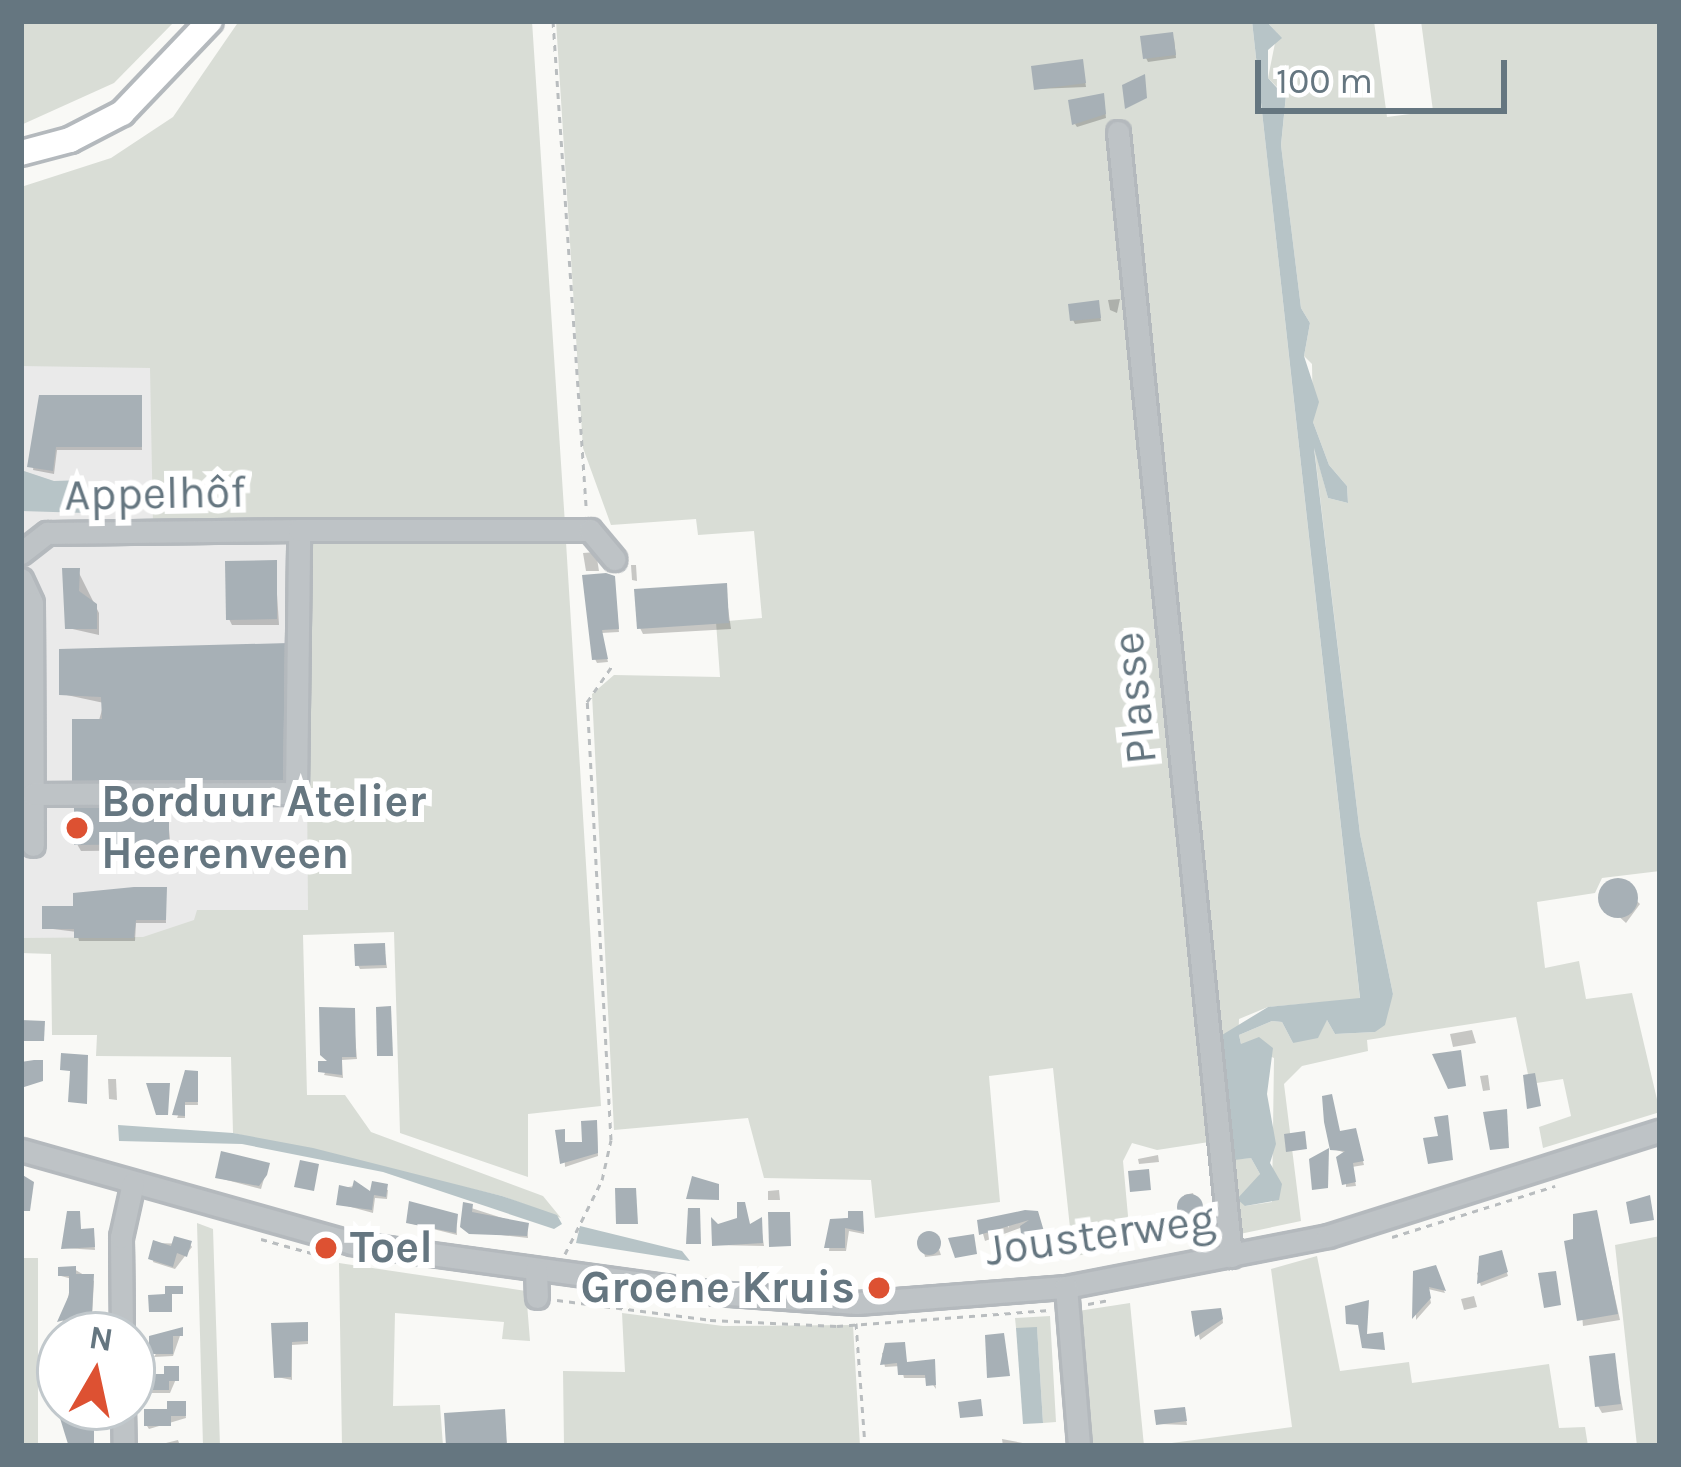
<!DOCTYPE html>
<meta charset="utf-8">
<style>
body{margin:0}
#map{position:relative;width:1681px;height:1467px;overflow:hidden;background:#f9f9f6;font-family:Karla,sans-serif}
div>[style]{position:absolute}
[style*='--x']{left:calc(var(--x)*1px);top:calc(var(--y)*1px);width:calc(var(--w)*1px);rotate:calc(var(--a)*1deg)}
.built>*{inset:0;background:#eaeaea}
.green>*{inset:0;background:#d9ddd6}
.water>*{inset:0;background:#b7c4c7}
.shadow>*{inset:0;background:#0003}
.building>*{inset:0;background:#a7b0b6}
.round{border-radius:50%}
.path>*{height:3px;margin-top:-1.5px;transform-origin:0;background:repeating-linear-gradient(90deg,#b9bdbf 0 6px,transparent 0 12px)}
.roads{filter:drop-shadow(3px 0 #b4b9bd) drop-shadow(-3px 0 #b4b9bd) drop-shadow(0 3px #b4b9bd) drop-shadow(0 -3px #b4b9bd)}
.minor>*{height:21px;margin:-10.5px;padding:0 10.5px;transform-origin:10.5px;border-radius:10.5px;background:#bec3c6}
.major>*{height:24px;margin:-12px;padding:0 12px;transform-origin:12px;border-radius:12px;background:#fff}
.dots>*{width:33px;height:33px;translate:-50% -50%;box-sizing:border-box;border:6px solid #fff;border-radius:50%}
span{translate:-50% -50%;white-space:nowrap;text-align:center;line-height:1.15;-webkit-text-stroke:12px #fff;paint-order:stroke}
.street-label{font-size:45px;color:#657680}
.poi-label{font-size:45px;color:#657680;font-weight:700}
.left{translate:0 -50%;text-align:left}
.right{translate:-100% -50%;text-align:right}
.frame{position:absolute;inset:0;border:24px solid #657680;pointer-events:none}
.north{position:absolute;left:36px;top:1311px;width:120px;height:120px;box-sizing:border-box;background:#fff;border:3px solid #c1c8cc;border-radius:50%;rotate:9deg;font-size:33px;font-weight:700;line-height:48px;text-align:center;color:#657680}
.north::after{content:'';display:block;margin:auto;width:42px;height:54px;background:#dd5132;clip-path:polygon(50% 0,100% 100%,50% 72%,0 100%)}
.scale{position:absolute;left:1255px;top:60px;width:252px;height:54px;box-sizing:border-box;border:6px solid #657680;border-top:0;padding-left:15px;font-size:36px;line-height:42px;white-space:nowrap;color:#657680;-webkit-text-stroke:9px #fff;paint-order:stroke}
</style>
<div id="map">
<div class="built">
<div style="clip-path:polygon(21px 358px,157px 360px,320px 517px,328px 926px,21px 952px)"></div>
</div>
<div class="green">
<div style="clip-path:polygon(21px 21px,175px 21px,114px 83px,21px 125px)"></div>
<div style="clip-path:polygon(239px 21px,532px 21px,565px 524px,153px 524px,150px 368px,21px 366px,21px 187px,111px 158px,173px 117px)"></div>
<div style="clip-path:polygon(556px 21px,1252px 21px,1360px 999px,1268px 1007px,1239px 1019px,1234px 1159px,1251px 1158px,1260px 1174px,1245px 1206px,1272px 1202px,1274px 1058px,1241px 1044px,1239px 1035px,1272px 1021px,1282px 1022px,1293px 1043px,1327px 1020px,1335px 1034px,1375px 1032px,1393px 994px,1360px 834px,1314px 446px,1328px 498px,1348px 503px,1347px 486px,1329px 465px,1313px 422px,1312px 364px,1304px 356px,1310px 323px,1301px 308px,1281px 145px,1287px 86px,1279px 89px,1268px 78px,1277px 33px,1266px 21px,1374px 21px,1387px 117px,1433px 111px,1421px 21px,1660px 21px,1660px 871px,1602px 878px,1595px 893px,1537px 902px,1545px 968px,1579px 961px,1586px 999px,1632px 993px,1660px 1112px,1543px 1148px,1539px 1127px,1571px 1116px,1563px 1079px,1530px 1084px,1516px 1017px,1367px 1040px,1368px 1051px,1302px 1066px,1284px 1084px,1301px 1221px,1235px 1235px,1108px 132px,1209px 1142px,1157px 1150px,1132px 1143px,1123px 1161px,1131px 1249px,1073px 1256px,1053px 1068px,989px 1076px,1000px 1202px,875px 1218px,871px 1180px,764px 1178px,748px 1118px,614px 1130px,592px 694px,614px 675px,720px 677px,716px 622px,762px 618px,754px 531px,698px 535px,696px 519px,611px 525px,583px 448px)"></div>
<div style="clip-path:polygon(305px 541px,566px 542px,601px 1106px,528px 1114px,528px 1177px,400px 1133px,394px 932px,303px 935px,307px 1095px,345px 1095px,371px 1132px,543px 1196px,561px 1218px,502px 1196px,233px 1133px,231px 1057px,96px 1056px,97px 1035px,52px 1035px,51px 954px,21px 953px,21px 938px,143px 937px,194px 920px,197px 910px,308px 910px)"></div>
<div style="clip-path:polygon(197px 1223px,213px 1229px,220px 1446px,203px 1446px)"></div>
<div style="clip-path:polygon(1660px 1236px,1660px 1446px,1637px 1446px,1615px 1245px)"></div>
<div style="clip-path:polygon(1317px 1256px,1340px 1371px,1409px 1362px,1412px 1383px,1549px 1364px,1559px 1428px,1585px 1427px,1588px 1446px,1149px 1446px,1292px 1427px,1271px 1269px)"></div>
<div style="clip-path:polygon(21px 1258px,38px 1258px,38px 1446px,21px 1446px)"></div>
<div style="clip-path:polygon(339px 1263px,526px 1291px,530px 1341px,502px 1339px,504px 1322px,395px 1313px,393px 1406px,440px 1405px,443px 1446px,342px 1446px)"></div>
<div style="clip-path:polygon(1130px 1303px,1144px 1446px,1087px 1446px,1078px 1311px)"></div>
<div style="clip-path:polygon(622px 1313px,723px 1326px,853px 1325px,860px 1446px,564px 1446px,563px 1371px,625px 1372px)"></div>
<div style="clip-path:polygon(1050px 1316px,1056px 1422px,1043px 1423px,1037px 1328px,1016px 1328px,1015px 1318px)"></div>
</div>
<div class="water">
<div style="clip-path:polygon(1252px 21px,1266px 21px,1282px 38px,1268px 50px,1268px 78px,1278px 89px,1287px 85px,1281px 145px,1301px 308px,1310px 323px,1304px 356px,1319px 402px,1313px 422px,1329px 465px,1347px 486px,1348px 503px,1328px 498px,1314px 448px,1360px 834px,1393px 994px,1385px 1025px,1375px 1032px,1335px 1034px,1327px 1020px,1318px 1038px,1293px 1043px,1282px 1022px,1272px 1021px,1239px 1035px,1241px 1044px,1259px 1037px,1273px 1048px,1267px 1094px,1276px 1144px,1270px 1163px,1282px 1184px,1279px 1200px,1245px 1206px,1237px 1199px,1260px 1174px,1251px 1158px,1234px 1160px,1222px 1035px,1268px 1007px,1360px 998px)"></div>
<div style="clip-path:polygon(21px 470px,54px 481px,85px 480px,86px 513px,21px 511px)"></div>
<div style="clip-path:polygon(118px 1125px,233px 1133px,313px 1148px,502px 1196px,557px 1215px,562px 1224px,554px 1229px,383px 1172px,242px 1144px,119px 1141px)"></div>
<div style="clip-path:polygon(580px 1226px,682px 1251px,690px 1261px,576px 1243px)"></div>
<div style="clip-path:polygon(1037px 1327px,1043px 1423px,1023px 1424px,1016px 1328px)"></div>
</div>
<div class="shadow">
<div style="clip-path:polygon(1174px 39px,1176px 58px,1148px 62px,1146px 58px)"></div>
<div style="clip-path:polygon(1083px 66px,1086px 87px,1037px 89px)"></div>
<div style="clip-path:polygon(1104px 100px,1106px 118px,1077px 127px,1075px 124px)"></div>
<div style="clip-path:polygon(1120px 299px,1117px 313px,1110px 310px,1108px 300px)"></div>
<div style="clip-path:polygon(1099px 307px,1101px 321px,1075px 324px,1073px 320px)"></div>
<div style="clip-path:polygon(42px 398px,140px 398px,142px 450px,57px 450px,54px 474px,33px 470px)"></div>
<div style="clip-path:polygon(596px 552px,599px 571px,586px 571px,583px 553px)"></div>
<div style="clip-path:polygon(275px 563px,279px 625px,232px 625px,229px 619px)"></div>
<div style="clip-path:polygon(631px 565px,636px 565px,637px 581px,632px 580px)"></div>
<div style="clip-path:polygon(78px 571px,99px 613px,99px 635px,68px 628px)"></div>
<div style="clip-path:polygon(614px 579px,619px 632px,601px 633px,608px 662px,597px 663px,595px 659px)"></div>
<div style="clip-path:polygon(725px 586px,731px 629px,643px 634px,640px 628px)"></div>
<div style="clip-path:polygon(287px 646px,292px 787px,79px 789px,104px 703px,62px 694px)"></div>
<div style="clip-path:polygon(167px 809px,171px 850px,81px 851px,77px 844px)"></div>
<div style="clip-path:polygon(1616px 882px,1640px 904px,1626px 923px,1602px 901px)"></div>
<div style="clip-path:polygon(165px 890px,166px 923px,136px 923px,135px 941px,79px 941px,77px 932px,45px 928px,76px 909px)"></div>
<div style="clip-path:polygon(384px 946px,387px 968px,360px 969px,358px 965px)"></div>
<div style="clip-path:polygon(353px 1011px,357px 1059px,342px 1060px,343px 1078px,324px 1075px)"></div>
<div style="clip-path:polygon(1472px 1030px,1476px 1043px,1453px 1047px,1450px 1034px)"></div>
<div style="clip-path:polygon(196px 1074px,198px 1105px,185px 1105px,185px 1118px,177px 1118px)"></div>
<div style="clip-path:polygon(1488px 1075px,1490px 1090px,1483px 1091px,1480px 1076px)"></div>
<div style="clip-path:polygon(108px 1079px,116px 1079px,117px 1100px,109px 1099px)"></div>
<div style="clip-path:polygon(597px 1127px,598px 1156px,565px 1167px,563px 1132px,566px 1145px,585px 1145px)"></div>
<div style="clip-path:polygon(1339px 1134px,1356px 1135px,1364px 1165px,1352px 1167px,1356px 1186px,1346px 1187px,1346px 1153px,1333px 1149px)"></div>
<div style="clip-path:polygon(1158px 1155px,1159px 1162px,1139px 1164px,1138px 1159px)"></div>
<div style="clip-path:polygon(268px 1165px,261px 1189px,219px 1178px)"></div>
<div style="clip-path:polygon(361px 1185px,372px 1197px,374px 1185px,388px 1190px,387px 1199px,375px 1198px,373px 1213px,340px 1204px,342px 1188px)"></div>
<div style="clip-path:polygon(779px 1190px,780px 1200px,768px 1200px,768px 1191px)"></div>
<div style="clip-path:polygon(1193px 1193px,1202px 1223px,1188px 1225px,1184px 1195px)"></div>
<div style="clip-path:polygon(465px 1206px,527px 1226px,528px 1238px,465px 1231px)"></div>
<div style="clip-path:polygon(79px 1214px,81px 1232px,94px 1235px,95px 1250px,64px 1248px)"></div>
<div style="clip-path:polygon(862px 1215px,864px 1234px,849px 1231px,846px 1251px,829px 1251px,832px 1221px)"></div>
<div style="clip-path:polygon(456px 1216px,457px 1235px,409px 1223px)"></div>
<div style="clip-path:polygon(1007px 1216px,1039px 1218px,1048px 1248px,1028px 1250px,1023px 1227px,985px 1241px,980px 1223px,1002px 1217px,1009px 1228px)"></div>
<div style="clip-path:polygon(1597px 1217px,1620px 1320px,1583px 1326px,1576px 1242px)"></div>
<div style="clip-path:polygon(761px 1226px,764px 1246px,715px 1245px,750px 1227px)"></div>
<div style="clip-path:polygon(934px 1235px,941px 1255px,925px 1257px,921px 1237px)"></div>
<div style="clip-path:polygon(156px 1243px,190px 1244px,192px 1247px,175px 1269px,153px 1262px)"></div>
<div style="clip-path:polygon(1502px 1258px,1508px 1276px,1481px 1286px,1477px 1273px)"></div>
<div style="clip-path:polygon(74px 1269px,94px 1281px,92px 1317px,62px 1324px,72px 1279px,61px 1276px)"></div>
<div style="clip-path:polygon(1434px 1269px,1445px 1293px,1428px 1289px,1431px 1303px,1416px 1320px,1416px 1274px)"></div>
<div style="clip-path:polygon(1474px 1296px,1477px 1307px,1464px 1310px,1461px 1299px)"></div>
<div style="clip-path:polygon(1194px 1313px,1222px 1315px,1223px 1323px,1200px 1340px)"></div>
<div style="clip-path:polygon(274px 1326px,308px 1329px,308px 1344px,292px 1345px,292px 1380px,277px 1377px)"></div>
<div style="clip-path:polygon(182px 1330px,173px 1356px,154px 1357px,169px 1331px)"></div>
<div style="clip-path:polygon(904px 1346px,907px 1365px,933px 1362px,936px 1389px,928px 1378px,904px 1378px,901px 1366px,885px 1367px,882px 1353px)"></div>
<div style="clip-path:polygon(1613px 1357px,1623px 1410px,1602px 1413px,1598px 1406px)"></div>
<div style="clip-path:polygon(179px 1372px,170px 1393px,149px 1393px,147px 1390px)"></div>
<div style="clip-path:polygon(184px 1404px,186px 1418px,149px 1429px,147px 1426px)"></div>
<div style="clip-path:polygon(1185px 1413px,1187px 1425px,1159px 1424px)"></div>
<div style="clip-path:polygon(1002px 1439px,1033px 1445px,1034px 1446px,1003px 1446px)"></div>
<div style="clip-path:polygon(178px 1440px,180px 1446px,154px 1446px)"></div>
</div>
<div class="building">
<div style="clip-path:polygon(1173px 32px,1176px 55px,1143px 59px,1140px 36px)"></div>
<div style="clip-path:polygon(1083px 59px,1086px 83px,1034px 90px,1031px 66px)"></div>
<div style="clip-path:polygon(1145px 74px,1147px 98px,1125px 109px,1122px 85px)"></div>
<div style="clip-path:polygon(1104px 93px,1106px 114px,1072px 125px,1068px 100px)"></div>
<div style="clip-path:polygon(1099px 300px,1101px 318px,1070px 321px,1068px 304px)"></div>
<div style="clip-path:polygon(39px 395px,142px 395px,142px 447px,56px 447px,53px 471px,27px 467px)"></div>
<div style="clip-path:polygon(277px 560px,277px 619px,226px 620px,225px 561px)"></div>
<div style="clip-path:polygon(62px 568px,80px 568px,79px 591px,97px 604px,97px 629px,65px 629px)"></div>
<div style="clip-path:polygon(606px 573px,615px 576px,619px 629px,602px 630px,608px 659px,592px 660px,582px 575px)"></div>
<div style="clip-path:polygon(727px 583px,729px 623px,637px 629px,634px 589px)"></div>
<div style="clip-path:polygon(289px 643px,290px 782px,72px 783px,72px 719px,102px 719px,101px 697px,59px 695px,59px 649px)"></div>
<div style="clip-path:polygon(169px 806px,169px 844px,74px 845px,74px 807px)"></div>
<div class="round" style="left:1598px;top:878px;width:40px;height:40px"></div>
<div style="clip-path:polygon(134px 887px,167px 887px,166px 920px,136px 920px,134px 938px,74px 938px,74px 929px,42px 929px,42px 906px,73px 906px,73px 893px)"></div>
<div style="clip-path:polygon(385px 943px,386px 965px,355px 966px,354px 944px)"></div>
<div style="clip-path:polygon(391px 1006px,393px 1056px,377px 1056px,376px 1007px)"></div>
<div style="clip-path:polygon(319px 1007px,355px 1008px,356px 1057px,342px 1057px,342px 1075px,318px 1072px,318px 1061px,327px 1061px,320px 1055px)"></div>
<div style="clip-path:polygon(21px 1020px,45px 1021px,44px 1041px,21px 1041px)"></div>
<div style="clip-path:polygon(1461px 1050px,1466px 1086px,1448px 1089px,1432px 1054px)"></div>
<div style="clip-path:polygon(61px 1053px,88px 1055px,87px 1104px,68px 1102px,70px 1071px,60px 1070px)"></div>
<div style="clip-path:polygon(34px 1060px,43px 1060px,43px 1081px,21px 1088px,21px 1062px)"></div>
<div style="clip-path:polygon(185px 1070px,198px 1071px,198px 1102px,185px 1102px,185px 1116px,172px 1115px)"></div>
<div style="clip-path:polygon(1535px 1073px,1541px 1106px,1527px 1109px,1523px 1075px)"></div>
<div style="clip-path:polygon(146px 1083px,170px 1083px,168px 1115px,156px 1115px)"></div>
<div style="clip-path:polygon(1332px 1094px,1340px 1131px,1356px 1128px,1364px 1161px,1353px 1163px,1356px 1182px,1342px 1185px,1336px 1157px,1345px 1151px,1330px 1150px,1324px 1122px,1322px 1096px)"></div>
<div style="clip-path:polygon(1507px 1109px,1509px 1148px,1490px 1150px,1483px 1112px)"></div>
<div style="clip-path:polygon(1448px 1115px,1453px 1160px,1428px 1164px,1423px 1138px,1438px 1136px,1434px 1117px)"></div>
<div style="clip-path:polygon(597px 1120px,598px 1153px,560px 1164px,555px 1130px,565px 1129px,565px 1142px,582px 1142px,581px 1121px)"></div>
<div style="clip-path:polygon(1305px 1131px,1307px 1149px,1286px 1152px,1284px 1134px)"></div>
<div style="clip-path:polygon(1329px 1148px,1328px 1188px,1312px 1190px,1309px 1159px)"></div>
<div style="clip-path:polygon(221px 1151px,270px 1163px,267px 1175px,259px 1186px,215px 1178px)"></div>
<div style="clip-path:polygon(300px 1160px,319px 1164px,314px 1191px,294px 1187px)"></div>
<div style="clip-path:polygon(1149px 1169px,1151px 1190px,1130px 1192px,1128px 1171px)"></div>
<div style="clip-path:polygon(21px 1174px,34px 1182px,30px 1211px,21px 1211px)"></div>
<div style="clip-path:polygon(692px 1176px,719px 1184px,719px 1200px,686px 1199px)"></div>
<div style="clip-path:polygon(354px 1180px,370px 1191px,372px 1181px,388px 1184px,386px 1197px,374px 1195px,372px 1210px,336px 1205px,339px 1185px,352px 1188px)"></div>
<div style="clip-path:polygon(615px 1188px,636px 1188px,638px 1224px,616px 1224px)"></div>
<div class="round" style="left:1177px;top:1194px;width:26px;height:26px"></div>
<div style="clip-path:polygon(1650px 1195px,1654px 1220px,1630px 1224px,1626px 1202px)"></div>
<div style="clip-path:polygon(409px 1201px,458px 1214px,456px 1233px,406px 1223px)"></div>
<div style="clip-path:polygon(463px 1202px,473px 1204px,472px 1212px,529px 1223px,527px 1236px,469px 1234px,460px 1227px)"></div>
<div style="clip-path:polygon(737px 1202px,745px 1202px,750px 1224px,762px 1217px,763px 1243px,712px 1246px,711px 1217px,718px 1224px,737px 1218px)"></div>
<div style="clip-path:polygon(688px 1208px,700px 1208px,701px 1244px,686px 1244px)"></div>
<div style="clip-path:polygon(1025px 1210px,1038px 1211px,1048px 1245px,1023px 1248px,1020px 1226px,1029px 1220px,979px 1235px,977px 1220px)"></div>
<div style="clip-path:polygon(1597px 1210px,1618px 1314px,1577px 1321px,1564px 1241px,1573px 1239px,1573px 1214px)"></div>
<div style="clip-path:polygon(67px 1211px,80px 1211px,81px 1229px,94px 1228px,95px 1247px,61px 1249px)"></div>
<div style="clip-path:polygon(848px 1211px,863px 1211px,864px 1232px,845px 1228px,845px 1248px,824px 1248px,830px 1219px,848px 1218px)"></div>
<div style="clip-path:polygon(768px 1212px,790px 1212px,791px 1246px,769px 1247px)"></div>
<div class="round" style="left:917px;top:1231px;width:24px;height:24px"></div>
<div style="clip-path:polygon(974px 1234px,977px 1254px,955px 1258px,948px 1238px)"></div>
<div style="clip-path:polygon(174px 1236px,192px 1241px,187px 1257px,177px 1253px,173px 1267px,148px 1259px,153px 1240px,171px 1246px)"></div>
<div style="clip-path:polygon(1502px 1250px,1508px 1272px,1477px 1284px,1479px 1256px)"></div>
<div style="clip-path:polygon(1436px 1265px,1446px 1291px,1429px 1287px,1431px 1298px,1412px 1319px,1413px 1271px)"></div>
<div style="clip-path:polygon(76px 1266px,76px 1274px,94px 1274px,92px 1313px,57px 1322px,69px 1295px,69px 1276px,58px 1276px,58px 1267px)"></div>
<div style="clip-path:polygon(1556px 1271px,1561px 1305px,1544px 1308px,1538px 1273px)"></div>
<div style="clip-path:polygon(165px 1286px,183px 1286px,183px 1294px,172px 1294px,172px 1312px,149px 1312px,148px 1295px,165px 1294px)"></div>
<div style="clip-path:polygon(1369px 1300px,1367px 1334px,1383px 1332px,1385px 1350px,1362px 1348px,1358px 1325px,1346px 1324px,1345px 1306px)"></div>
<div style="clip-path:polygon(1221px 1308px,1223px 1319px,1195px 1337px,1191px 1311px)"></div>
<div style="clip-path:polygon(308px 1322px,308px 1341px,292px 1342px,291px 1377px,274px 1378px,271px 1323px)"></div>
<div style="clip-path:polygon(183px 1327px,183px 1336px,173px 1336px,173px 1354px,149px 1354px,149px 1336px)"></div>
<div style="clip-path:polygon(1004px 1333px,1010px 1376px,987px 1378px,985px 1335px)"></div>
<div style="clip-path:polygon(905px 1342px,907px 1362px,935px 1359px,936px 1385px,926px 1386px,925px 1375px,898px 1375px,897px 1363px,880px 1365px,885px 1343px)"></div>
<div style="clip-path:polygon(1615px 1353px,1621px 1404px,1595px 1407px,1589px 1356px)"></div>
<div style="clip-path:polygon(164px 1366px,179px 1366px,179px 1381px,169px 1381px,169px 1390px,144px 1390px,144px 1374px,164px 1374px)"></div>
<div style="clip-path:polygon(981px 1399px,983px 1416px,960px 1418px,958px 1402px)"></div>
<div style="clip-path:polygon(167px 1401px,186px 1401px,186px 1416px,171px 1416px,171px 1426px,144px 1426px,144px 1409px,167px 1409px)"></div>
<div style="clip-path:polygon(1185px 1407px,1187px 1421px,1156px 1425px,1154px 1410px)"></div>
<div style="clip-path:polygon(505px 1409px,507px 1446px,446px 1446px,444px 1413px)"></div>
<div style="clip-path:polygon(59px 1415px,94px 1426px,94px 1444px,68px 1444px)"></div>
</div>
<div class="path">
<div style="--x:553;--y:21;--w:490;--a:86.1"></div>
<div style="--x:1392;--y:1237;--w:171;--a:-17.4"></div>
<div style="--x:261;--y:1239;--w:56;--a:15.5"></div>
<div style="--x:565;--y:1254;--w:83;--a:-63.4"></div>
<div style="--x:602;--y:1180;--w:41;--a:-77.3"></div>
<div style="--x:611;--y:1140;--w:439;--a:-93.1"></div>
<div style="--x:587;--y:702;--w:44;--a:-55.2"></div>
<div style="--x:557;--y:1300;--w:154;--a:7.4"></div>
<div style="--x:710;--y:1320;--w:127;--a:2.7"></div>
<div style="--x:837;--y:1326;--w:213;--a:-4.3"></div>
<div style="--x:1088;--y:1304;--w:20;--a:-11"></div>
<div style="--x:856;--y:1323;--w:123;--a:85.8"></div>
</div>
<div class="roads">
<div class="minor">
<div style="--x:1118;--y:132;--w:1130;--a:84.26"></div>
<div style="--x:21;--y:553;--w:33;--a:-38"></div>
<div style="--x:47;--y:533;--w:252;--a:-0.7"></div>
<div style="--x:21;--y:579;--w:26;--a:65"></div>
<div style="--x:32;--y:603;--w:242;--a:89.8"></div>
<div style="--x:33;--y:794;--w:263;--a:-0.2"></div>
<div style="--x:296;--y:793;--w:263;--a:-89.3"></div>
<div style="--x:299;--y:530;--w:291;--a:0"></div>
<div style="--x:590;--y:530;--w:38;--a:50"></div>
<div style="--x:21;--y:1150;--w:343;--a:15.7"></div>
<div style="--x:351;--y:1243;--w:367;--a:7.8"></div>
<div style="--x:715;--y:1293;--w:142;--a:4"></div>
<div style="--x:857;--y:1303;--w:210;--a:-4.4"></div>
<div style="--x:1066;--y:1287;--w:267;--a:-11"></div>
<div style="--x:1328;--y:1236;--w:348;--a:-17.6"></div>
<div style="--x:536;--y:1270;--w:27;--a:88"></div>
<div style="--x:1066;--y:1287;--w:160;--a:85.3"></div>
<div style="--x:122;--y:1335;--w:98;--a:-90.6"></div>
<div style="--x:121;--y:1237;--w:55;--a:-77.5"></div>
<div style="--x:123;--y:1407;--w:39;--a:89"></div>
</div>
<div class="major">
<div style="--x:21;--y:153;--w:51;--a:-14.9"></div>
<div style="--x:70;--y:140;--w:59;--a:-27.4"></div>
<div style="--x:122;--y:113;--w:127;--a:-46.3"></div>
</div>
</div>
<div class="dots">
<div style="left:77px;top:828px;background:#dd5132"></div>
<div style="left:326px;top:1248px;background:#dd5132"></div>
<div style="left:879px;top:1288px;background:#dd5132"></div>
</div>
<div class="street-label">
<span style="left:155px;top:494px;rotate:-1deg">Appelhôf</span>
<span style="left:1135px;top:698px;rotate:-96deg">Plasse</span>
<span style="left:1100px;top:1235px;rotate:-8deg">Jousterweg</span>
</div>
<div class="poi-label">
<span class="left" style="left:101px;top:828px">Borduur Atelier<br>Heerenveen</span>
<span class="left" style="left:350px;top:1248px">Toel</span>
<span class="right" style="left:855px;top:1288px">Groene Kruis</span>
</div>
<div class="frame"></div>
<div class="north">N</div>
<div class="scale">100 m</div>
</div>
